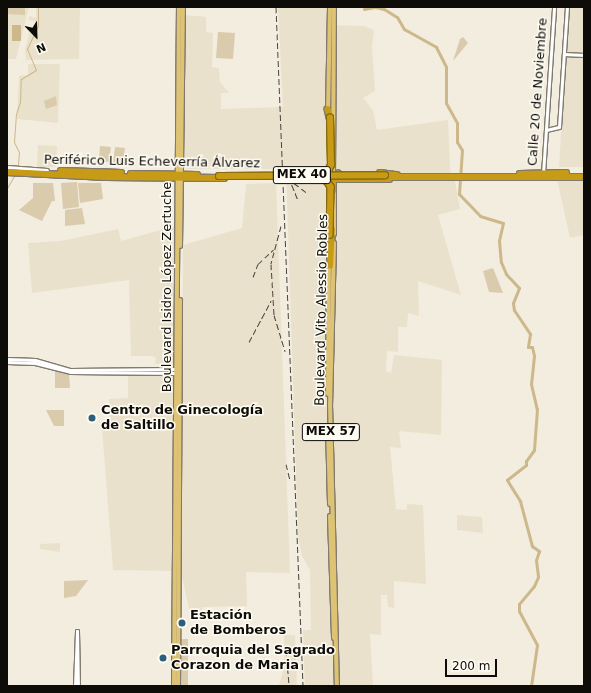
<!DOCTYPE html>
<meta charset="utf-8">
<style>
body{margin:0}
#map{position:relative;width:591px;height:693px;overflow:hidden;background:#f3eddf;font-family:"DejaVu Sans",sans-serif}
div>[style]{position:absolute}
[style*='--x']{left:calc(var(--x)*1px);top:calc(var(--y)*1px);width:calc(var(--w)*1px);rotate:calc(var(--a)*1deg)}
.built>*{inset:0;background:#eae1cc}
.green>*{inset:0;background:#d9cbac}
.water>*{inset:0;background:#ccb88a}
.stream>*{height:1px;margin:-0.5px;padding:0 0.5px;transform-origin:0.5px;border-radius:0.5px;background:#ccb88a}
.river>*{height:3px;margin:-1.5px;padding:0 1.5px;transform-origin:1.5px;border-radius:1.5px;background:#ccb88a}
.roads{filter:drop-shadow(1px 0 #807a6e) drop-shadow(-1px 0 #807a6e) drop-shadow(0 1px #807a6e) drop-shadow(0 -1px #807a6e)}
.minor>*{height:3px;margin:-1.5px;padding:0 1.5px;transform-origin:1.5px;border-radius:1.5px;background:#fff}
.major>*{height:4px;margin:-2px;padding:0 2px;transform-origin:2px;border-radius:2px;background:#ddc373}
.highway>*{height:5.5px;margin:-2.75px;padding:0 2.75px;transform-origin:2.75px;border-radius:2.75px;background:#c79b15}
.rail>*{height:1px;margin-top:-0.5px;transform-origin:0;background:repeating-linear-gradient(90deg,#46443d 0 6px,transparent 0 9px)}
.bridges{filter:drop-shadow(1px 0 #866910) drop-shadow(-1px 0 #866910) drop-shadow(0 1px #866910) drop-shadow(0 -1px #866910)}
.highway-bridge>*{height:5.5px;margin:-2.75px;padding:0 2.75px;transform-origin:2.75px;border-radius:2.75px;background:#c79b15}
.dots>*{width:11px;height:11px;translate:-50% -50%;box-sizing:border-box;border:2px solid #fefbf2;border-radius:50%}
span{translate:-50% -50%;white-space:nowrap;text-align:center;line-height:1.15;-webkit-text-stroke:3px #fefbf2;paint-order:stroke}
.shield-label span{padding:1px 3px;background:#fefbf2;border:1px solid;border-radius:3px;-webkit-text-stroke-width:0}
.shield-label{font-size:12px;color:#0e0c08;font-weight:700}
.street-label{font-size:13px;color:#0e0c08}
.poi-label{font-size:13px;color:#0e0c08;font-weight:700}
.left{translate:0 -50%;text-align:left}
.frame{position:absolute;inset:0;border:8px solid #0e0c08;pointer-events:none}
.north{position:absolute;left:16px;top:16px;width:40px;height:40px;-webkit-text-stroke:3px #fefbf2;paint-order:stroke;rotate:157deg;font-size:11px;font-weight:700;line-height:16px;text-align:center;color:#0e0c08}
.north::after{content:'';display:block;margin:auto;width:14px;height:18px;background:#0e0c08;clip-path:polygon(50% 0,100% 100%,50% 72%,0 100%)}
.scale{position:absolute;left:445px;top:659px;width:52px;height:18px;box-sizing:border-box;border:2px solid #0e0c08;border-top:0;padding-left:5px;font-size:12px;line-height:14px;white-space:nowrap;color:#0e0c08;-webkit-text-stroke:3px #fefbf2;paint-order:stroke}
</style>
<div id="map">
<div class="built">
<div style="clip-path:polygon(7px 7px,29px 7px,16px 59px,7px 59px)"></div>
<div style="clip-path:polygon(36px 7px,80px 7px,79px 59px,26px 60px,25px 50px,29px 34px,36px 25px,35px 21px,28px 20px,29px 16px,36px 18px)"></div>
<div style="clip-path:polygon(278px 7px,329px 7px,329px 25px,364px 26px,374px 30px,372px 47px,375px 91px,363px 98px,373px 110px,377px 130px,448px 120px,450px 168px,452px 180px,455px 181px,460px 209px,438px 215px,461px 295px,418px 281px,419px 316px,408px 313px,407px 327px,398px 327px,398px 352px,387px 351px,386px 371px,391px 373px,394px 355px,442px 360px,441px 435px,399px 431px,401px 448px,390px 447px,396px 509px,407px 510px,407px 504px,423px 505px,426px 584px,394px 581px,394px 608px,388px 607px,387px 595px,381px 595px,381px 635px,370px 634px,373px 686px,305px 686px,303px 630px,311px 630px,310px 570px,302px 556px,298px 536px,286px 169px,186px 169px,184px 167px,185px 15px,206px 17px,206px 32px,213px 33px,212px 67px,219px 68px,220px 82px,229px 93px,221px 93px,221px 109px,283px 107px)"></div>
<div style="clip-path:polygon(569px 7px,584px 7px,584px 167px,559px 167px)"></div>
<div style="clip-path:polygon(28px 64px,60px 64px,58px 123px,17px 119px,19px 76px,28px 75px)"></div>
<div style="clip-path:polygon(38px 145px,57px 146px,56px 167px,37px 167px)"></div>
<div style="clip-path:polygon(557px 179px,584px 179px,584px 235px,570px 238px)"></div>
<div style="clip-path:polygon(276px 183px,290px 573px,246px 572px,247px 606px,203px 607px,202px 610px,189px 609px,181px 572px,183px 245px,242px 228px,246px 184px)"></div>
<div style="clip-path:polygon(175px 226px,173px 571px,113px 570px,102px 428px,108px 428px,110px 424px,109px 399px,128px 398px,128px 374px,160px 373px,160px 364px,155px 364px,156px 358px,152px 356px,131px 356px,129px 280px,32px 293px,28px 243px,61px 241px,118px 229px,121px 241px)"></div>
<div style="clip-path:polygon(457px 515px,482px 517px,483px 533px,457px 530px)"></div>
<div style="clip-path:polygon(60px 543px,60px 552px,40px 549px,40px 544px)"></div>
<div style="clip-path:polygon(284px 635px,295px 635px,297px 686px,276px 686px,279px 685px,284px 667px)"></div>
</div>
<div class="green">
<div style="clip-path:polygon(7px 7px,25px 7px,25px 15px,7px 14px)"></div>
<div style="clip-path:polygon(218px 32px,235px 33px,233px 59px,216px 58px)"></div>
<div style="clip-path:polygon(463px 37px,468px 43px,453px 61px,460px 39px)"></div>
<div style="clip-path:polygon(56px 96px,57px 105px,46px 109px,44px 101px)"></div>
<div style="clip-path:polygon(100px 146px,111px 147px,109px 162px,99px 161px)"></div>
<div style="clip-path:polygon(115px 147px,125px 148px,123px 164px,113px 163px)"></div>
<div style="clip-path:polygon(77px 182px,79px 207px,63px 209px,61px 183px)"></div>
<div style="clip-path:polygon(33px 183px,53px 183px,55px 201px,52px 201px,42px 221px,19px 210px,33px 198px)"></div>
<div style="clip-path:polygon(78px 183px,101px 183px,103px 199px,80px 203px)"></div>
<div style="clip-path:polygon(82px 208px,85px 224px,65px 226px,65px 210px)"></div>
<div style="clip-path:polygon(493px 268px,503px 293px,489px 292px,483px 271px)"></div>
<div style="clip-path:polygon(55px 371px,69px 373px,70px 388px,55px 388px)"></div>
<div style="clip-path:polygon(46px 410px,64px 410px,64px 426px,54px 426px)"></div>
<div style="clip-path:polygon(88px 580px,76px 596px,64px 598px,64px 581px)"></div>
<div style="clip-path:polygon(181px 639px,188px 639px,188px 686px,179px 686px)"></div>
</div>
<div class="water">
<div style="clip-path:polygon(12px 25px,21px 25px,21px 41px,12px 41px)"></div>
</div>
<div class="stream">
<div style="--x:363;--y:7;--w:2;--a:63"></div>
<div style="--x:18;--y:165;--w:13;--a:-86"></div>
<div style="--x:19;--y:152;--w:11;--a:-117"></div>
<div style="--x:14;--y:142;--w:28;--a:-86"></div>
<div style="--x:16;--y:114;--w:13;--a:-72"></div>
<div style="--x:20;--y:102;--w:23;--a:-88"></div>
<div style="--x:21;--y:79;--w:17;--a:-31"></div>
<div style="--x:36;--y:70;--w:23;--a:-113"></div>
<div style="--x:27;--y:49;--w:26;--a:-65"></div>
<div style="--x:38;--y:25;--w:18;--a:-90"></div>
<div style="--x:7;--y:188;--w:14;--a:-60"></div>
</div>
<div class="river">
<div style="--x:364;--y:9;--w:11;--a:-10"></div>
<div style="--x:375;--y:7;--w:9;--a:13"></div>
<div style="--x:384;--y:9;--w:15;--a:32"></div>
<div style="--x:397;--y:17;--w:14;--a:60"></div>
<div style="--x:404;--y:29;--w:37;--a:29"></div>
<div style="--x:436;--y:47;--w:22;--a:63"></div>
<div style="--x:446;--y:67;--w:36;--a:90"></div>
<div style="--x:446;--y:103;--w:23;--a:61"></div>
<div style="--x:457;--y:123;--w:19;--a:90"></div>
<div style="--x:457;--y:142;--w:9;--a:58"></div>
<div style="--x:462;--y:150;--w:44;--a:93.9"></div>
<div style="--x:459;--y:194;--w:30;--a:46"></div>
<div style="--x:480;--y:216;--w:24;--a:17"></div>
<div style="--x:503;--y:223;--w:18;--a:103"></div>
<div style="--x:499;--y:241;--w:21;--a:85"></div>
<div style="--x:501;--y:262;--w:13;--a:67"></div>
<div style="--x:506;--y:274;--w:19;--a:47"></div>
<div style="--x:519;--y:288;--w:16;--a:112"></div>
<div style="--x:513;--y:303;--w:7;--a:82"></div>
<div style="--x:514;--y:310;--w:29;--a:56"></div>
<div style="--x:530;--y:334;--w:13;--a:99"></div>
<div style="--x:528;--y:347;--w:4;--a:0"></div>
<div style="--x:532;--y:347;--w:9;--a:77"></div>
<div style="--x:534;--y:356;--w:28;--a:96"></div>
<div style="--x:531;--y:384;--w:26;--a:77"></div>
<div style="--x:537;--y:409;--w:41;--a:94.2"></div>
<div style="--x:534;--y:450;--w:14;--a:126"></div>
<div style="--x:526;--y:461;--w:4;--a:90"></div>
<div style="--x:526;--y:465;--w:24;--a:142"></div>
<div style="--x:507;--y:480;--w:25;--a:58"></div>
<div style="--x:520;--y:501;--w:47;--a:75.1"></div>
<div style="--x:532;--y:546;--w:9;--a:36"></div>
<div style="--x:539;--y:551;--w:9;--a:108"></div>
<div style="--x:536;--y:560;--w:17;--a:83"></div>
<div style="--x:538;--y:577;--w:10;--a:114"></div>
<div style="--x:534;--y:586;--w:23;--a:130"></div>
<div style="--x:519;--y:604;--w:7;--a:90"></div>
<div style="--x:519;--y:611;--w:38;--a:62"></div>
<div style="--x:537;--y:645;--w:41;--a:98.3"></div>
</div>
<div class="roads">
<div class="minor">
<div style="--x:564;--y:54;--w:20;--a:3"></div>
<div style="--x:546;--y:130;--w:13;--a:-13"></div>
<div style="--x:559;--y:127;--w:120;--a:-86.2"></div>
<div style="--x:7;--y:167;--w:40;--a:4.3"></div>
<div style="--x:543;--y:174;--w:167;--a:-86.2"></div>
<div style="--x:7;--y:359;--w:28;--a:2"></div>
<div style="--x:35;--y:360;--w:36;--a:16"></div>
<div style="--x:70;--y:370;--w:108;--a:-0.5"></div>
<div style="--x:7;--y:362;--w:28;--a:2"></div>
<div style="--x:35;--y:363;--w:36;--a:14"></div>
<div style="--x:70;--y:372;--w:108;--a:0.5"></div>
<div style="--x:77;--y:631;--w:55;--a:89"></div>
<div style="--x:75;--y:686;--w:55;--a:-87.9"></div>
</div>
<div class="major">
<div style="--x:328;--y:112;--w:105;--a:-88.9"></div>
<div style="--x:333;--y:178;--w:171;--a:-89.7"></div>
<div style="--x:334;--y:234;--w:45;--a:-90"></div>
<div style="--x:334;--y:243;--w:161;--a:91.4"></div>
<div style="--x:330;--y:404;--w:282;--a:88.6"></div>
<div style="--x:180;--y:246;--w:239;--a:-89.3"></div>
<div style="--x:328;--y:394;--w:129;--a:-89.6"></div>
<div style="--x:328;--y:427;--w:77;--a:88.5"></div>
<div style="--x:330;--y:516;--w:122;--a:88.1"></div>
<div style="--x:174;--y:686;--w:679;--a:-89.58"></div>
<div style="--x:178;--y:686;--w:386;--a:-89.7"></div>
</div>
<div class="highway">
<div style="--x:328;--y:109;--w:9;--a:77"></div>
<div style="--x:61;--y:171;--w:60;--a:1.9"></div>
<div style="--x:7;--y:172;--w:99;--a:2.9"></div>
<div style="--x:106;--y:177;--w:118;--a:0.5"></div>
<div style="--x:380;--y:173;--w:17;--a:7"></div>
<div style="--x:131;--y:174;--w:66;--a:0.9"></div>
<div style="--x:520;--y:174;--w:46;--a:-1.2"></div>
<div style="--x:385;--y:177;--w:199;--a:0"></div>
<div style="--x:333;--y:179;--w:56;--a:0"></div>
<div style="--x:333;--y:191;--w:11;--a:-90"></div>
<div style="--x:333;--y:180;--w:8;--a:-50"></div>
<div style="--x:330;--y:266;--w:36;--a:-87"></div>
</div>
</div>
<div class="rail">
<div style="--x:276;--y:7;--w:680;--a:87.72"></div>
<div style="--x:285;--y:168;--w:35;--a:68"></div>
<div style="--x:294;--y:183;--w:15;--a:37"></div>
<div style="--x:281;--y:226;--w:39;--a:105"></div>
<div style="--x:271;--y:264;--w:51;--a:86.6"></div>
<div style="--x:274;--y:315;--w:38;--a:73"></div>
<div style="--x:253;--y:277;--w:14;--a:-69"></div>
<div style="--x:258;--y:264;--w:21;--a:-43"></div>
<div style="--x:249;--y:342;--w:47;--a:-61.8"></div>
<div style="--x:286;--y:464;--w:16;--a:76"></div>
<div style="--x:286;--y:650;--w:36;--a:85"></div>
<div style="--x:295;--y:685;--w:1;--a:90"></div>
</div>
<div class="bridges">
<div class="highway-bridge">
<div style="--x:321;--y:174;--w:8;--a:-23"></div>
<div style="--x:328;--y:171;--w:7;--a:-63"></div>
<div style="--x:331;--y:165;--w:47;--a:-91.2"></div>
<div style="--x:219;--y:176;--w:166;--a:-0.3"></div>
<div style="--x:318;--y:177;--w:10;--a:24"></div>
<div style="--x:327;--y:181;--w:7;--a:56"></div>
<div style="--x:331;--y:187;--w:48;--a:91.2"></div>
</div>
</div>
<div class="dots">
<div style="left:92px;top:418px;background:#2c5e7b"></div>
<div style="left:182px;top:623px;background:#2c5e7b"></div>
<div style="left:163px;top:658px;background:#2c5e7b"></div>
</div>
<div class="shield-label">
<span style="left:302px;top:175px">MEX 40</span>
<span style="left:331px;top:432px">MEX 57</span>
</div>
<div class="street-label">
<span style="left:538px;top:92px;rotate:-86deg">Calle 20 de Noviembre</span>
<span style="left:152px;top:162px;rotate:1deg">Periférico Luis Echeverría Álvarez</span>
<span style="left:167px;top:287px;rotate:-90deg">Boulevard Isidro López Zertuche</span>
<span style="left:322px;top:310px;rotate:-89deg">Boulevard Vito Alessio Robles</span>
</div>
<div class="poi-label">
<span class="left" style="left:101px;top:418px">Centro de Ginecología<br>de Saltillo</span>
<span class="left" style="left:190px;top:623px">Estación<br>de Bomberos</span>
<span class="left" style="left:171px;top:658px">Parroquia del Sagrado<br>Corazon de Maria</span>
</div>
<div class="frame"></div>
<div class="north">N</div>
<div class="scale">200 m</div>
</div>
